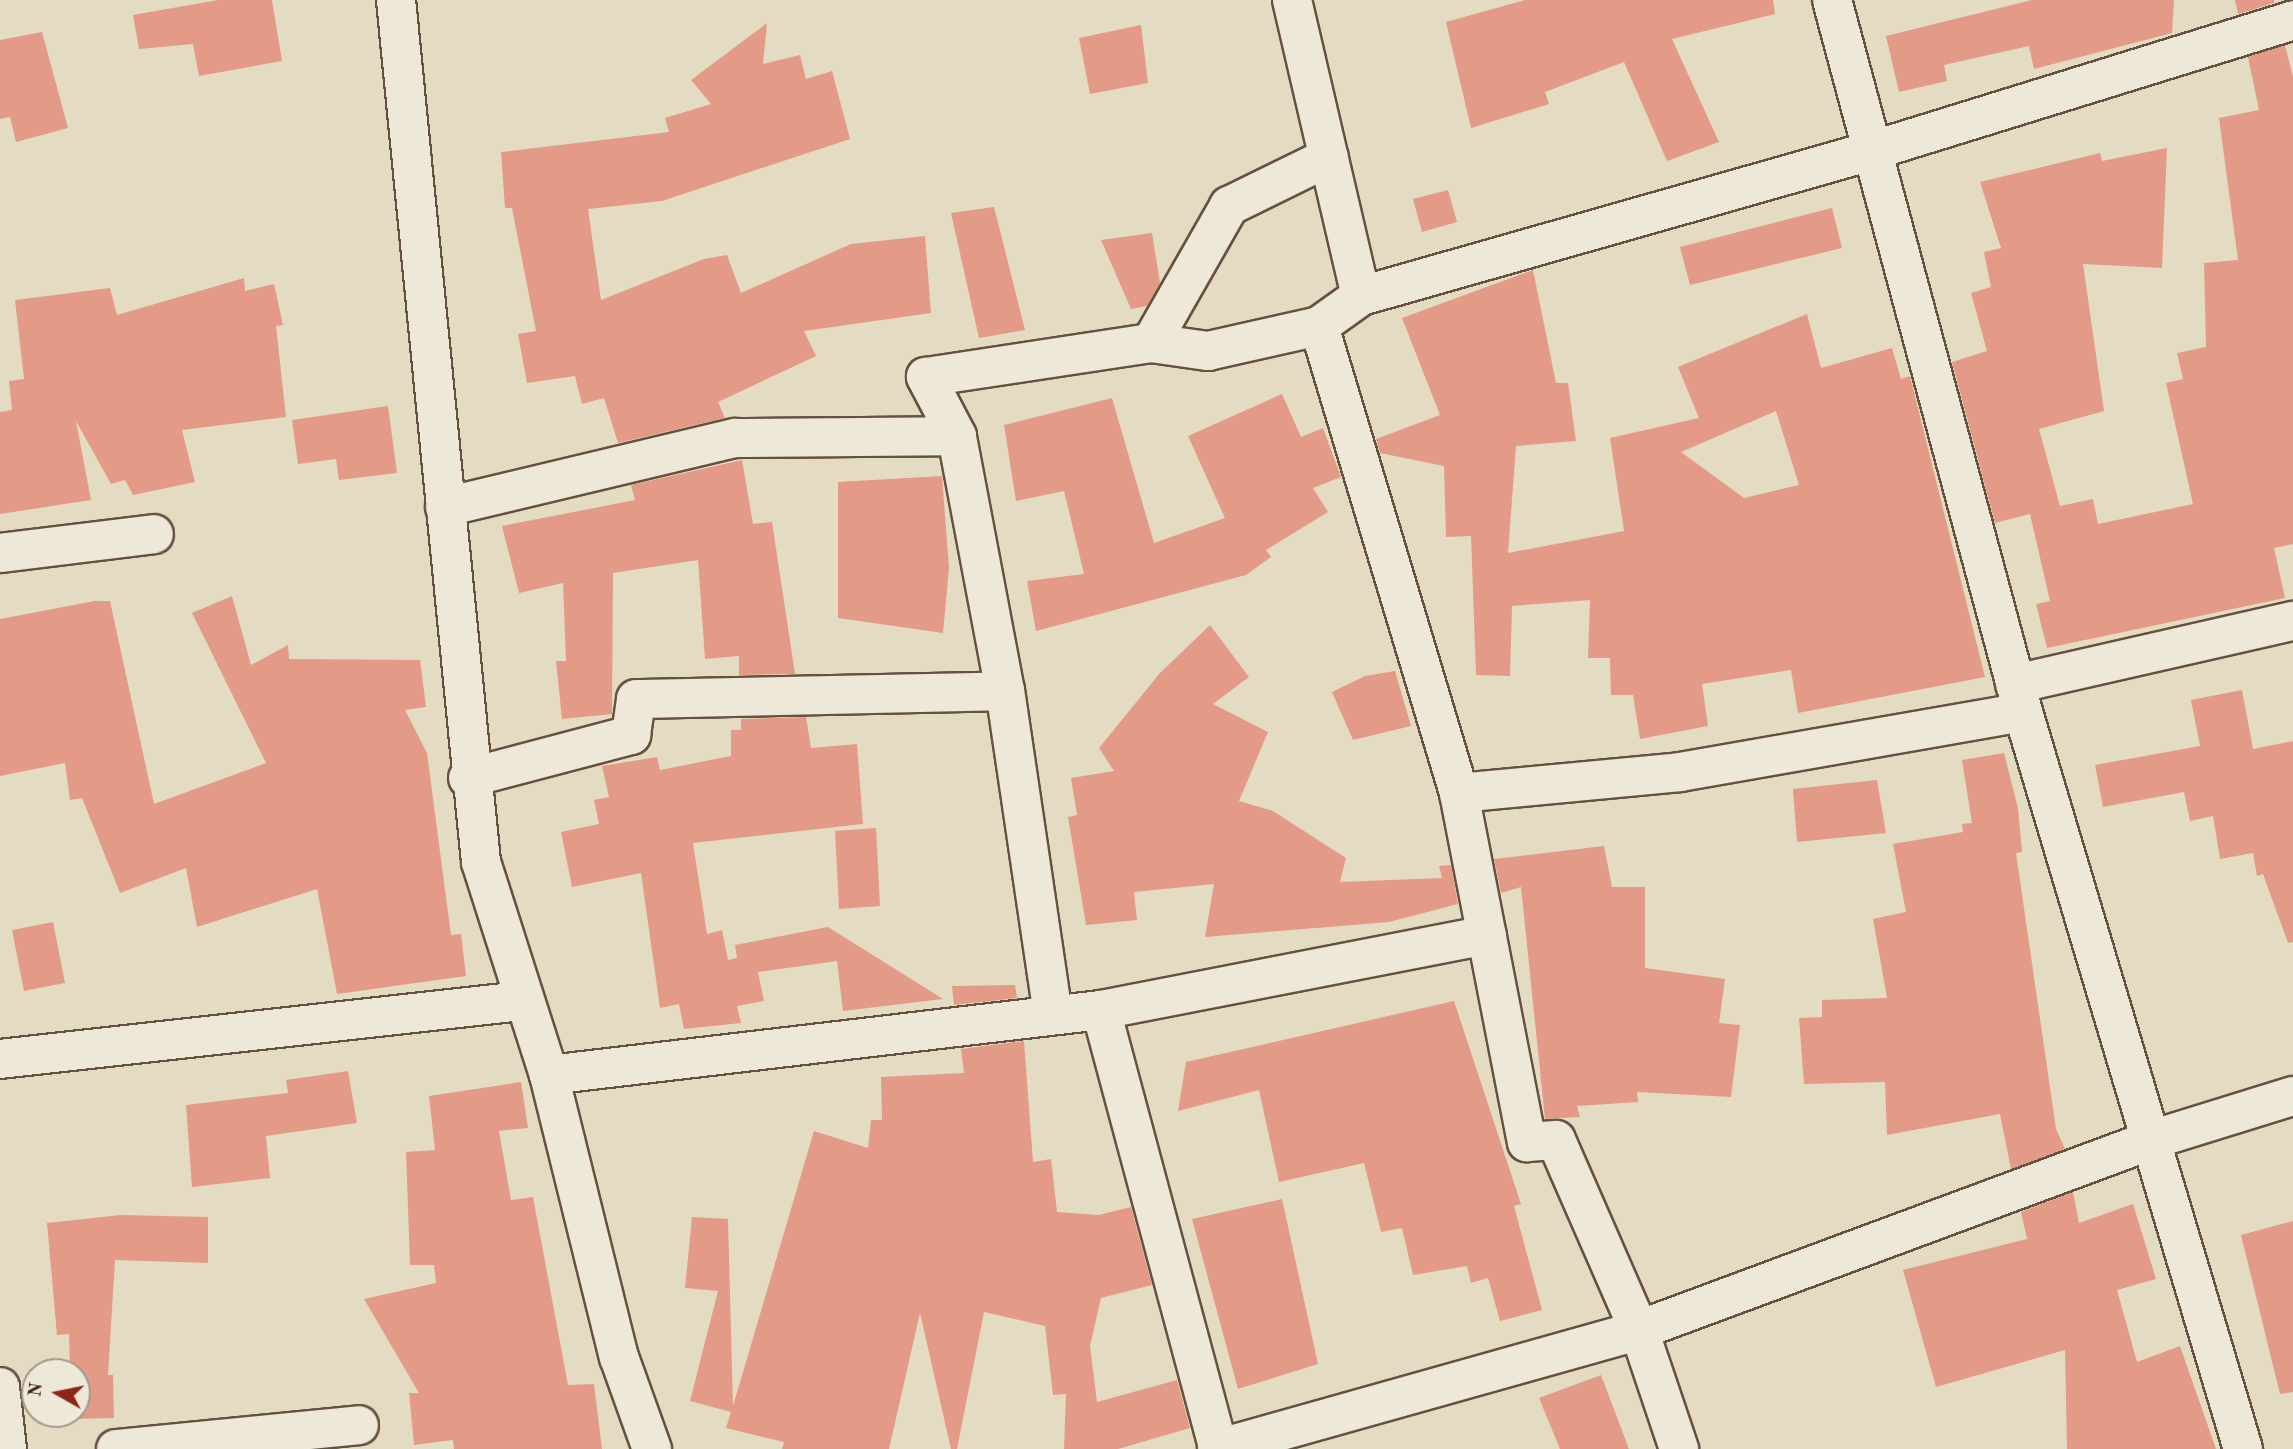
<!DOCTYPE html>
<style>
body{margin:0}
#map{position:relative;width:2293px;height:1449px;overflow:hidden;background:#e4dcc2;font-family:"Old Standard TT",serif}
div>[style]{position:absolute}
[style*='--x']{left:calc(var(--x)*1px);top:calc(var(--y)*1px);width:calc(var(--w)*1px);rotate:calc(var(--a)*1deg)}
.building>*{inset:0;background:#e39a86}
.roads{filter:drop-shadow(2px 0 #665040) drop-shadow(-2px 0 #665040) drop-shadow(0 2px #665040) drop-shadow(0 -2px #665040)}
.street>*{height:38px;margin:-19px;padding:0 19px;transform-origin:19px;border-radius:19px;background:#ede8d7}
span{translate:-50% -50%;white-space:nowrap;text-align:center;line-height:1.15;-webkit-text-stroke:5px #ede8d7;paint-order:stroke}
.north{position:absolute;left:21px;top:1358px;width:70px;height:70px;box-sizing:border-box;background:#ede8d7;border:2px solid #a69889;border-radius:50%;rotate:279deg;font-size:19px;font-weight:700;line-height:28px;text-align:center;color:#3c2114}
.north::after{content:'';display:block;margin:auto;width:24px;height:32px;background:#8f2418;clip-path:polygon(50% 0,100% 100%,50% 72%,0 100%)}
</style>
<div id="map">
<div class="building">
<div style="clip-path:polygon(218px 0,272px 0,282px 61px,199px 76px,193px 44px,139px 49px,133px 15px)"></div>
<div style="clip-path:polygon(1525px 0,1773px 0,1775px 14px,1672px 39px,1719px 142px,1667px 161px,1624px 62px,1545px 92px,1549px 104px,1471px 128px,1446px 22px)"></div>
<div style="clip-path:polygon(2032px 0,2174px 0,2172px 33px,2034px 69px,2029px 46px,1944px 65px,1947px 81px,1899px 92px,1886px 36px)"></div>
<div style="clip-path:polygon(2235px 0,2274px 0,2274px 3px,2238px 14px)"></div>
<div style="clip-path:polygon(767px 23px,763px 64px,800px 55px,806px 79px,832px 71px,850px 139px,662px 201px,588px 209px,601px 300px,704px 259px,727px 255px,741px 293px,851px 244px,925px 236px,931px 313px,804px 331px,816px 356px,718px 402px,725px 418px,618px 443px,604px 398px,582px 404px,575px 376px,527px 383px,518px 334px,536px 331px,512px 208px,505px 208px,501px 152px,669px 132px,665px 118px,711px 104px,691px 80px)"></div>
<div style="clip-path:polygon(1141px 25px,1148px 83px,1090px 94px,1079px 38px)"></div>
<div style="clip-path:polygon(42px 32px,68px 128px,16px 142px,10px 117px,0 119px,0 40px)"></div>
<div style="clip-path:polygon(2285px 45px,2293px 77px,2293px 544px,2274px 548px,2285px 598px,2047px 648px,2036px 604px,2050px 601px,2030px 514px,1995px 523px,1952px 362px,1987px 351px,1971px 293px,1991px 287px,1984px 252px,2001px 248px,1980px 182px,2100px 153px,2102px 161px,2167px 148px,2162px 268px,2083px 264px,2104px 411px,2039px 429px,2060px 506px,2093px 499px,2098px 524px,2193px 504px,2166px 383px,2183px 379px,2177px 353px,2206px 347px,2204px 263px,2238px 260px,2219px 118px,2259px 110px,2248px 57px)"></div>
<div style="clip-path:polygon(1448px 190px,1457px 222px,1422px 232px,1413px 199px)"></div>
<div style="clip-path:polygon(994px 207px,1025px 330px,979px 338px,951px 213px)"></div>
<div style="clip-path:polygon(1832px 208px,1842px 248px,1690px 285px,1680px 247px)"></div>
<div style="clip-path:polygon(1152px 233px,1160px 283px,1147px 306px,1131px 309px,1101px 240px)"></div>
<div style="clip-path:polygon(evenodd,1533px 270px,1556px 383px,1568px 383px,1576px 441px,1516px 446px,1508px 553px,1624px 531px,1610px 438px,1699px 418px,1678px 367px,1807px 314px,1821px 368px,1892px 348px,1901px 379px,1910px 376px,1985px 677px,1798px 713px,1791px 670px,1702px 684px,1708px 726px,1640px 739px,1633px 695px,1611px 695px,1610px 658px,1588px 658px,1590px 600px,1512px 606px,1510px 676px,1476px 675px,1471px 536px,1446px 537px,1444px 466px,1380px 453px,1376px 439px,1440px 415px,1402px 318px,1533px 270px,1776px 411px,1799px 485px,1744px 498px,1681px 452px,1776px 411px)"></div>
<div style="clip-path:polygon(244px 278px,245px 291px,274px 284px,283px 325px,276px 326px,286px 417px,182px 430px,195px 482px,133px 495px,125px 480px,111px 484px,76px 421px,91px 500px,0 514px,0 412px,12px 410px,9px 381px,24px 379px,15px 300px,110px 288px,117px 315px)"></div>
<div style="clip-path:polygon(1282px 394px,1301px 437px,1323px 428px,1341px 477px,1313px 488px,1328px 512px,1266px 550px,1271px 557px,1246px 575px,1036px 631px,1027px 581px,1084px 574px,1064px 491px,1016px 501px,1004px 425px,1112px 398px,1154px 543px,1225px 518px,1188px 436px)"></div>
<div style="clip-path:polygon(388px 406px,397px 473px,339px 480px,336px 459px,298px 464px,292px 420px)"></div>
<div style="clip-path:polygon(742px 460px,753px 524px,772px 522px,795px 674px,739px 675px,739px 656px,705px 659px,698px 560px,613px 573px,612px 714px,562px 719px,556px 661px,566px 661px,563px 583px,519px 593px,502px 526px,635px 500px,631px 485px)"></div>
<div style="clip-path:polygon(942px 476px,949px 568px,943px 633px,838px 618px,838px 482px)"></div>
<div style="clip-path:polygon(232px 596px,251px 665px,288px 645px,289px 659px,420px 660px,426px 707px,405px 710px,427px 753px,451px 935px,461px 934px,466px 976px,337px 994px,317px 889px,197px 927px,186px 868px,120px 893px,82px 798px,70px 800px,65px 763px,0 776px,0 619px,95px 601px,110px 601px,154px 804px,266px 763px,192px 613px)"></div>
<div style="clip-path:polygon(1210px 625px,1249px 677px,1213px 704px,1268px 732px,1239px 801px,1273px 811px,1346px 858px,1340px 882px,1442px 878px,1439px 866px,1451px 865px,1458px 904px,1389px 922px,1205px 937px,1214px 884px,1134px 892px,1137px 920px,1086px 925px,1068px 817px,1077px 815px,1071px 778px,1114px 771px,1099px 748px,1160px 673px)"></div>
<div style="clip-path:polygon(1395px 671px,1411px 726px,1353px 740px,1332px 692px,1365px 676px)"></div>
<div style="clip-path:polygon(2242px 690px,2253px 749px,2293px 741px,2293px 942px,2288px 943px,2263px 874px,2257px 876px,2253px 853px,2220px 859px,2213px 816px,2190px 821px,2184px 792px,2103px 807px,2095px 765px,2200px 746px,2191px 700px)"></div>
<div style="clip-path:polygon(806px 717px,811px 748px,857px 744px,863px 824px,693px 843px,707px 934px,722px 930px,728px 960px,737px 958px,735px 945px,828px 927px,943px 999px,843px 1011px,837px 961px,758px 972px,764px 1001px,737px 1006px,741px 1023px,684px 1029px,679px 1004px,660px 1008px,641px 873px,572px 887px,561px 832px,599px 824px,594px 800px,609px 797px,602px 766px,657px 757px,660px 770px,731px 756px,731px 730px,741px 730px,741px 719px)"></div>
<div style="clip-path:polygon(2004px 753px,2018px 808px,2022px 852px,2016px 853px,2056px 1129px,2065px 1149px,2011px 1169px,2000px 1114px,1887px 1135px,1885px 1082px,1804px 1084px,1799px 1018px,1822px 1017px,1822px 1000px,1887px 998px,1873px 919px,1906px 912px,1893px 844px,1963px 832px,1962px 824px,1972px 823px,1962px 760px)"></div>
<div style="clip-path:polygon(1877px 780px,1886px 833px,1797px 842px,1793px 789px)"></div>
<div style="clip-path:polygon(876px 828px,880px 906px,839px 909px,835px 831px)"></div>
<div style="clip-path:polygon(1604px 846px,1612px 887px,1645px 887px,1645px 968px,1725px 979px,1719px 1023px,1740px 1025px,1731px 1097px,1637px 1092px,1638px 1102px,1577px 1106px,1580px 1117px,1545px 1119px,1521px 887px,1501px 893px,1494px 859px)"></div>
<div style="clip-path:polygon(53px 922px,65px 983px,24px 991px,12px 930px)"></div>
<div style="clip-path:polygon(1015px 985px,1017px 998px,954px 1005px,952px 986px)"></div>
<div style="clip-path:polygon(1454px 1001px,1521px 1204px,1514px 1206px,1542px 1310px,1500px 1321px,1488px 1278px,1471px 1283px,1467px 1266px,1413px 1275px,1402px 1228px,1381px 1232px,1364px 1163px,1279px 1182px,1259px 1090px,1178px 1111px,1186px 1062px)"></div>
<div style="clip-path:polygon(1024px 1041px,1033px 1162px,1051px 1159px,1057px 1212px,1099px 1215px,1131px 1207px,1152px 1285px,1101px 1298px,1090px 1346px,1097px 1402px,1177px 1380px,1190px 1428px,1118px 1449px,1064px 1449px,1066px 1394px,1053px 1395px,1045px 1326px,984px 1312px,957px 1449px,951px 1449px,920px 1313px,889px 1449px,782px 1449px,784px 1442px,726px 1428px,731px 1412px,690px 1401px,718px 1291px,685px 1288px,692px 1217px,728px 1219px,733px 1406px,814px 1131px,868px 1148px,871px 1120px,882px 1120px,881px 1077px,964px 1073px,961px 1049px)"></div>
<div style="clip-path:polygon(348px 1071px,357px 1123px,266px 1136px,270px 1178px,192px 1187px,186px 1105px,288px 1093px,286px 1080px)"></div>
<div style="clip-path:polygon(521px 1082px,528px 1128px,499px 1131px,511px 1200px,533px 1197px,568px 1385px,594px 1384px,602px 1449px,454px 1449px,453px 1440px,414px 1445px,409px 1393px,419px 1393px,364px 1299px,436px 1283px,434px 1265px,410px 1265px,406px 1152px,435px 1150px,429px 1096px)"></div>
<div style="clip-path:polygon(2073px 1192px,2079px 1223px,2133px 1204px,2156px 1279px,2117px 1290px,2137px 1362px,2180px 1346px,2216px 1449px,2067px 1449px,2065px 1350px,1936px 1387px,1903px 1270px,2027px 1239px,2021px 1212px)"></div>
<div style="clip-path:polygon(1282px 1199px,1318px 1364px,1238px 1389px,1192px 1219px)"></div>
<div style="clip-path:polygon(121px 1215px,208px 1217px,208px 1263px,115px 1260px,108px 1375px,113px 1375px,114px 1418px,71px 1419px,77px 1414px,77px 1372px,70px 1372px,69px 1334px,57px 1335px,47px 1223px)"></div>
<div style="clip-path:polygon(2293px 1221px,2293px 1392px,2280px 1394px,2241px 1235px)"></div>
<div style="clip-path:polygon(1601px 1375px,1629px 1449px,1560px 1449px,1539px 1398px)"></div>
</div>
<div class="roads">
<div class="street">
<div style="--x:396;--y:0;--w:866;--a:84.37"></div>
<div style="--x:481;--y:862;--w:224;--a:72.3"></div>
<div style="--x:549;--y:1075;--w:291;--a:76.1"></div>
<div style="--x:619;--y:1357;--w:98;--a:70.3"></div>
<div style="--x:1292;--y:0;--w:304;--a:76.9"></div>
<div style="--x:1361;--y:296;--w:52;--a:144.5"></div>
<div style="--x:1319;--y:326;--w:488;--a:73.3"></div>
<div style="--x:1459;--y:793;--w:356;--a:79"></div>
<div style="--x:1527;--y:1142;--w:29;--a:-4"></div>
<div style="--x:1556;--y:1140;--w:207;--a:66.4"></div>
<div style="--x:1639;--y:1330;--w:126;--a:71.4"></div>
<div style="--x:1832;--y:0;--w:737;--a:74.98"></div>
<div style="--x:2023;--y:712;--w:769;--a:73.38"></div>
<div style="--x:1361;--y:296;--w:530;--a:-15.87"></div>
<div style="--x:1871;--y:151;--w:442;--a:-17.2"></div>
<div style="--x:1151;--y:343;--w:158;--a:-60.3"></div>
<div style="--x:1229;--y:206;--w:111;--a:-26.1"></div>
<div style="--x:445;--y:507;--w:298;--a:-13.4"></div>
<div style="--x:735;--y:438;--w:222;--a:-0.5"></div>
<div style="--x:0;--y:553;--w:155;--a:-7"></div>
<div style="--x:2015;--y:684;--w:285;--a:-12.8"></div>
<div style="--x:468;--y:778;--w:169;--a:-14.8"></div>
<div style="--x:631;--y:735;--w:36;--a:-82"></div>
<div style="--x:636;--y:699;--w:369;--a:-1.2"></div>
<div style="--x:1459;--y:793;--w:222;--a:-5.4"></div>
<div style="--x:1680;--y:772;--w:348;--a:-9.9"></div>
<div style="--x:1101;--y:1010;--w:455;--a:75"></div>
<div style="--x:1053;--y:1015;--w:328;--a:-98.4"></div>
<div style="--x:1005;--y:691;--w:259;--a:-100.7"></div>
<div style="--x:957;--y:436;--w:67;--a:-117.7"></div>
<div style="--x:926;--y:377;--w:228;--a:-8.6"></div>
<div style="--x:1151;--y:343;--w:58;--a:8"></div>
<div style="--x:1208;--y:351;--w:114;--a:-12.7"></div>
<div style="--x:0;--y:1059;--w:525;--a:-6.34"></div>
<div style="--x:549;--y:1075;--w:556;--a:-6.72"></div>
<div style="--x:1101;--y:1010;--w:393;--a:-11"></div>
<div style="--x:0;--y:1387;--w:62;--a:83.6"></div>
<div style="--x:116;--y:1449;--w:244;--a:-5.6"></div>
<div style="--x:1217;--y:1449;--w:438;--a:-15.7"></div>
<div style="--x:1639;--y:1330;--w:549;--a:-20.35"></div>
<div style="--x:2154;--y:1139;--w:145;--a:-17.2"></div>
</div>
</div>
<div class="north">N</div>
</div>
